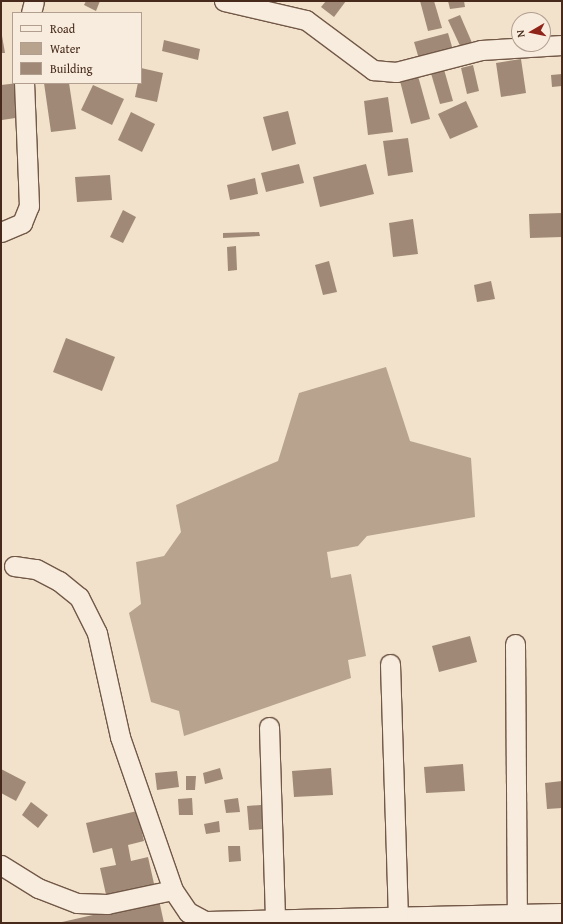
<!DOCTYPE html>
<style>
body{margin:0}
#map{position:relative;width:563px;height:924px;overflow:hidden;background:#f2e2cb;font-family:"Gentium Book Plus",serif}
div>[style]{position:absolute}
[style*='--x']{left:calc(var(--x)*1px);top:calc(var(--y)*1px);width:calc(var(--w)*1px);rotate:calc(var(--a)*1deg)}
.water>*{inset:0;background:#b8a38f}
.building>*{inset:0;background:#a08a77}
.roads{filter:drop-shadow(1px 0 #725847) drop-shadow(-1px 0 #725847) drop-shadow(0 1px #725847) drop-shadow(0 -1px #725847)}
.minor>*{height:19px;margin:-9.5px;padding:0 9.5px;transform-origin:9.5px;border-radius:9.5px;background:#f7ecdd}
span{translate:-50% -50%;white-space:nowrap;text-align:center;line-height:1.15;-webkit-text-stroke:3px #f7ecdd;paint-order:stroke}
.frame{position:absolute;inset:0;border:2px solid #472a1b;pointer-events:none}
.legend{position:absolute;left:12px;top:12px;width:130px;height:72px;box-sizing:border-box;background:#f7ecdd;border:1px solid #b19e8f;margin:0;padding:5px 7px;list-style:none;font-size:12px;color:#472a1b}
.legend li{display:flex;align-items:center;gap:8px;height:20px}
.legend b{width:20px;border:1px solid #b19e8f}
.north{position:absolute;left:511px;top:12px;width:40px;height:40px;box-sizing:border-box;background:#f7ecdd;border:1px solid #b19e8f;border-radius:50%;rotate:261deg;font-size:11px;font-weight:700;line-height:16px;text-align:center;color:#472a1b}
.north::after{content:'';display:block;margin:auto;width:14px;height:18px;background:#8f2418;clip-path:polygon(50% 0,100% 100%,50% 72%,0 100%)}
</style>
<div id="map">
<div class="water">
<div style="clip-path:polygon(386px 367px,410px 441px,471px 458px,475px 517px,367px 536px,358px 546px,327px 552px,331px 578px,351px 574px,366px 656px,348px 660px,351px 678px,184px 736px,179px 711px,151px 702px,129px 613px,141px 604px,136px 562px,164px 556px,181px 532px,176px 505px,278px 461px,299px 393px)"></div>
</div>
<div class="building">
<div style="clip-path:polygon(86px 1px,100px 1px,96px 11px,84px 5px)"></div>
<div style="clip-path:polygon(326px 1px,346px 1px,334px 17px,321px 7px)"></div>
<div style="clip-path:polygon(420px 1px,434px 1px,442px 28px,428px 31px)"></div>
<div style="clip-path:polygon(448px 1px,464px 1px,465px 7px,450px 9px)"></div>
<div style="clip-path:polygon(460px 15px,473px 45px,462px 50px,448px 20px)"></div>
<div style="clip-path:polygon(1px 30px,5px 53px,1px 53px)"></div>
<div style="clip-path:polygon(448px 33px,453px 50px,419px 59px,414px 42px)"></div>
<div style="clip-path:polygon(164px 40px,200px 49px,198px 60px,162px 51px)"></div>
<div style="clip-path:polygon(521px 59px,526px 93px,501px 97px,496px 63px)"></div>
<div style="clip-path:polygon(473px 65px,479px 91px,467px 94px,461px 68px)"></div>
<div style="clip-path:polygon(443px 66px,453px 101px,440px 104px,430px 70px)"></div>
<div style="clip-path:polygon(141px 68px,163px 73px,157px 102px,135px 97px)"></div>
<div style="clip-path:polygon(562px 74px,562px 86px,552px 87px,551px 75px)"></div>
<div style="clip-path:polygon(418px 76px,430px 119px,411px 124px,400px 81px)"></div>
<div style="clip-path:polygon(18px 83px,22px 117px,2px 120px,1px 85px)"></div>
<div style="clip-path:polygon(44px 83px,69px 83px,76px 129px,51px 132px)"></div>
<div style="clip-path:polygon(93px 85px,124px 99px,112px 125px,81px 110px)"></div>
<div style="clip-path:polygon(388px 97px,393px 132px,368px 135px,364px 101px)"></div>
<div style="clip-path:polygon(466px 101px,478px 127px,450px 139px,438px 114px)"></div>
<div style="clip-path:polygon(288px 111px,296px 144px,272px 151px,263px 117px)"></div>
<div style="clip-path:polygon(131px 112px,155px 124px,142px 152px,118px 140px)"></div>
<div style="clip-path:polygon(408px 138px,413px 172px,388px 176px,383px 141px)"></div>
<div style="clip-path:polygon(299px 164px,304px 183px,266px 192px,261px 173px)"></div>
<div style="clip-path:polygon(366px 164px,374px 194px,320px 207px,313px 177px)"></div>
<div style="clip-path:polygon(110px 175px,112px 200px,77px 202px,75px 177px)"></div>
<div style="clip-path:polygon(255px 178px,258px 194px,230px 200px,227px 185px)"></div>
<div style="clip-path:polygon(123px 210px,136px 217px,123px 243px,110px 237px)"></div>
<div style="clip-path:polygon(562px 213px,562px 237px,530px 238px,529px 214px)"></div>
<div style="clip-path:polygon(413px 219px,418px 254px,393px 257px,389px 223px)"></div>
<div style="clip-path:polygon(259px 232px,260px 236px,223px 238px,223px 233px)"></div>
<div style="clip-path:polygon(236px 246px,237px 270px,228px 271px,227px 247px)"></div>
<div style="clip-path:polygon(329px 261px,337px 292px,323px 295px,315px 265px)"></div>
<div style="clip-path:polygon(491px 281px,495px 299px,477px 302px,474px 285px)"></div>
<div style="clip-path:polygon(66px 338px,115px 357px,102px 391px,53px 372px)"></div>
<div style="clip-path:polygon(470px 636px,477px 662px,439px 672px,432px 646px)"></div>
<div style="clip-path:polygon(463px 764px,465px 791px,426px 793px,424px 767px)"></div>
<div style="clip-path:polygon(220px 768px,223px 779px,205px 784px,203px 773px)"></div>
<div style="clip-path:polygon(331px 768px,333px 795px,294px 797px,292px 771px)"></div>
<div style="clip-path:polygon(1px 769px,26px 782px,16px 801px,1px 793px)"></div>
<div style="clip-path:polygon(177px 771px,179px 787px,157px 790px,155px 773px)"></div>
<div style="clip-path:polygon(186px 776px,196px 776px,195px 790px,186px 790px)"></div>
<div style="clip-path:polygon(562px 781px,562px 808px,547px 809px,545px 783px)"></div>
<div style="clip-path:polygon(192px 798px,193px 815px,179px 815px,178px 799px)"></div>
<div style="clip-path:polygon(238px 798px,240px 812px,226px 813px,224px 800px)"></div>
<div style="clip-path:polygon(31px 802px,48px 815px,38px 828px,22px 815px)"></div>
<div style="clip-path:polygon(261px 805px,263px 829px,249px 830px,247px 806px)"></div>
<div style="clip-path:polygon(137px 811px,144px 841px,128px 845px,131px 861px,148px 857px,155px 888px,107px 899px,100px 868px,116px 865px,112px 848px,93px 853px,86px 823px)"></div>
<div style="clip-path:polygon(219px 821px,220px 832px,206px 834px,204px 824px)"></div>
<div style="clip-path:polygon(228px 846px,240px 846px,241px 861px,229px 862px)"></div>
<div style="clip-path:polygon(159px 900px,164px 923px,62px 923px,62px 922px)"></div>
</div>
<div class="roads">
<div class="minor">
<div style="--x:224;--y:1;--w:84;--a:13"></div>
<div style="--x:306;--y:20;--w:84;--a:36.7"></div>
<div style="--x:373;--y:70;--w:23;--a:5"></div>
<div style="--x:396;--y:72;--w:88;--a:-14.5"></div>
<div style="--x:481;--y:50;--w:81;--a:-3.5"></div>
<div style="--x:31;--y:13;--w:12;--a:-76"></div>
<div style="--x:1;--y:232;--w:23;--a:-23"></div>
<div style="--x:22;--y:223;--w:18;--a:-68"></div>
<div style="--x:29;--y:206;--w:123;--a:-92.3"></div>
<div style="--x:14;--y:566;--w:22;--a:8"></div>
<div style="--x:36;--y:569;--w:26;--a:28"></div>
<div style="--x:59;--y:581;--w:26;--a:39"></div>
<div style="--x:79;--y:597;--w:40;--a:63.4"></div>
<div style="--x:97;--y:633;--w:107;--a:77.5"></div>
<div style="--x:120;--y:737;--w:162;--a:70.9"></div>
<div style="--x:173;--y:890;--w:27;--a:56"></div>
<div style="--x:188;--y:912;--w:19;--a:28"></div>
<div style="--x:205;--y:921;--w:357;--a:-1.3"></div>
<div style="--x:515;--y:644;--w:270;--a:89.6"></div>
<div style="--x:390;--y:664;--w:253;--a:88.2"></div>
<div style="--x:269;--y:727;--w:192;--a:88.2"></div>
<div style="--x:1;--y:865;--w:44;--a:31.9"></div>
<div style="--x:38;--y:888;--w:42;--a:21"></div>
<div style="--x:77;--y:903;--w:30;--a:2"></div>
<div style="--x:107;--y:904;--w:67;--a:-12"></div>
</div>
</div>
<div class="frame"></div>
<ul class="legend">
<li><b style="height:5px;background:#f7ecdd"></b>Road</li>
<li><b style="height:11px;background:#b8a38f"></b>Water</li>
<li><b style="height:11px;background:#a08a77"></b>Building</li>
</ul>
<div class="north">N</div>
</div>
